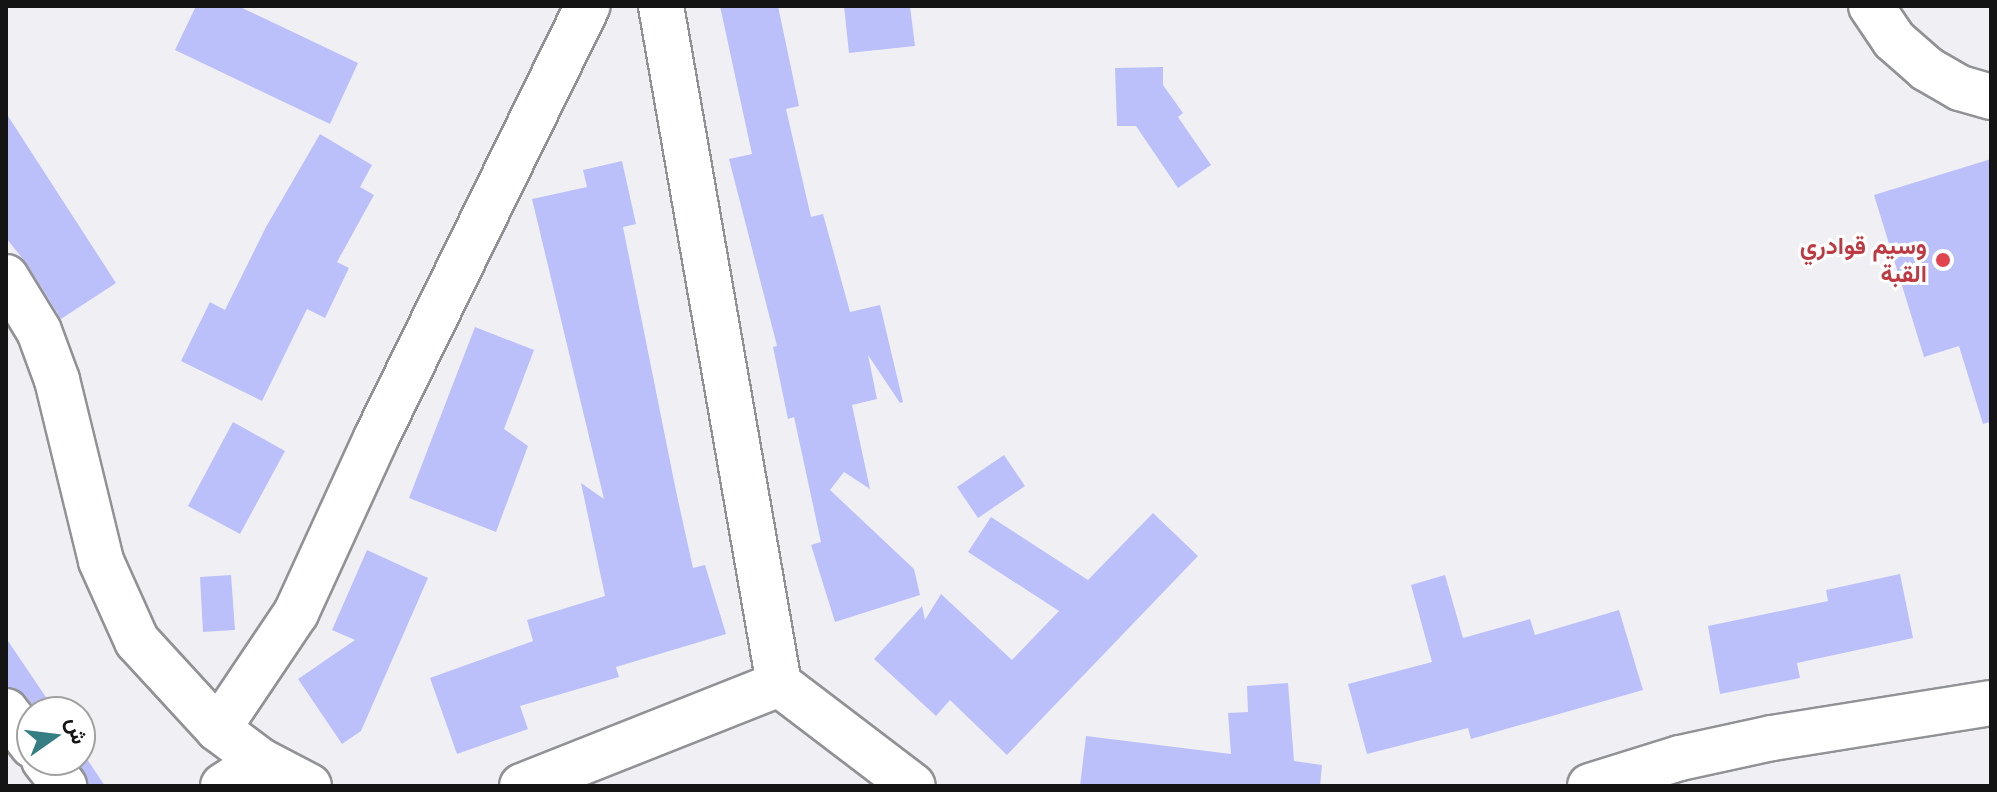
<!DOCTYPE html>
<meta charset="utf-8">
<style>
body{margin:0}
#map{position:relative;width:1997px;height:792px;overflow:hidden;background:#f0f0f4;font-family:Mulish,Vazirmatn,sans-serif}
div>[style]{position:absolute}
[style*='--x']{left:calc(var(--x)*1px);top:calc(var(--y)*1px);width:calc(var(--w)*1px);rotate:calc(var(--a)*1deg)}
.building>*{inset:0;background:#bbc0fb}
.roads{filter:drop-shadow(2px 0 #919296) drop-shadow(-2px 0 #919296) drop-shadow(0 2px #919296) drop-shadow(0 -2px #919296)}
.minor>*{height:44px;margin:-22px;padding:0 22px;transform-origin:22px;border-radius:22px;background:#fff}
.dots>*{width:22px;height:22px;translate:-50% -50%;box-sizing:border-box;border:4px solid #fff;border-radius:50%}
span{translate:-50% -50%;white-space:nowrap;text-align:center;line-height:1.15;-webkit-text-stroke:6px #fff;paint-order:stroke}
.health-label{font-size:24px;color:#be3a42;font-weight:700}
.right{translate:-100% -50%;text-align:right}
.frame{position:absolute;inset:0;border:8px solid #141415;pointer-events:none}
.north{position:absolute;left:16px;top:696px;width:80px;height:80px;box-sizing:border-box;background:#fff;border:2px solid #a1a1a1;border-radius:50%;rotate:76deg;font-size:22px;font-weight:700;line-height:32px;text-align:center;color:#141415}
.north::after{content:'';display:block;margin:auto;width:28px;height:36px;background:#357e82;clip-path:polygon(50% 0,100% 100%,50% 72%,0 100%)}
</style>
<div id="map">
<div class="building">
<div style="clip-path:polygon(196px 6px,238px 6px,358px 63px,330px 124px,175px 50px)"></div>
<div style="clip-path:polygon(720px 6px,778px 6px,799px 106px,786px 109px,811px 217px,823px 214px,850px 312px,880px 305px,903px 402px,900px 403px,868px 355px,877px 399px,852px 405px,870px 489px,844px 472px,830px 490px,914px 569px,920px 595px,835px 622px,811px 545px,821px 542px,794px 417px,788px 419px,773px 347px,777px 346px,729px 159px,752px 154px)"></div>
<div style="clip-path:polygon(844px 6px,910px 6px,915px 46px,849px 53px)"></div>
<div style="clip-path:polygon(1163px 67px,1163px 85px,1183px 113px,1178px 117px,1211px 165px,1178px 188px,1136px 126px,1117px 126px,1115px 68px)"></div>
<div style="clip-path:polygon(6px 113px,116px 283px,61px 319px,27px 264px,6px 238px)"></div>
<div style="clip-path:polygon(320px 134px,372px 165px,360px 187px,374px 195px,337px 262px,349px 268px,325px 318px,307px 309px,262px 401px,181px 361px,210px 302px,225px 310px,266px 227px)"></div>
<div style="clip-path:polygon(1991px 159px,1990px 422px,1983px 424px,1959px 346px,1924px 357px,1874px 195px)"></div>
<div style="clip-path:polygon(622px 161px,636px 224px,623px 227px,676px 491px,693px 568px,705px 565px,726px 634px,616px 667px,619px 677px,520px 706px,528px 729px,457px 754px,430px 678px,533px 641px,527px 620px,605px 596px,581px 483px,604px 499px,532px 199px,587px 187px,583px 170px)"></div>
<div style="clip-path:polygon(475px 327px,534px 350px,504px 429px,528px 446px,496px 532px,409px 498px)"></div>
<div style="clip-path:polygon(233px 422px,285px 451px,240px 534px,188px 506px)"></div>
<div style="clip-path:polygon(1004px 455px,1025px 486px,978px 518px,957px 487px)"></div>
<div style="clip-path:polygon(1153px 513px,1198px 556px,1007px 755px,950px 700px,936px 716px,874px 659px,922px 606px,925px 620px,941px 594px,1012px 660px,1059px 611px,968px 552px,991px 517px,1088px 580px)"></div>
<div style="clip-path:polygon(367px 550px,428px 578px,361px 731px,342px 744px,298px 679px,355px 640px,332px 630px)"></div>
<div style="clip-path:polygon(1900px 574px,1913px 638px,1797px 663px,1800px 678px,1720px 694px,1708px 626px,1828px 601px,1826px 590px)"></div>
<div style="clip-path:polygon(231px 575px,235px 630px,203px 632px,200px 577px)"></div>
<div style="clip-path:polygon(1445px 575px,1463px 638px,1530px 619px,1535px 635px,1619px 610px,1643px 690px,1471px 739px,1468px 728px,1367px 754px,1348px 684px,1432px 662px,1411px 585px)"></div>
<div style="clip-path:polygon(6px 638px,56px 712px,38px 712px,25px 695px,6px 687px)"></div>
<div style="clip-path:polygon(1288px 683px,1294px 761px,1322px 765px,1320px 786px,1080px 786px,1086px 736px,1231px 754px,1228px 713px,1248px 712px,1247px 686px)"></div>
<div style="clip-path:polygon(80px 748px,87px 759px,105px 786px,88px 786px,76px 760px,80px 760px)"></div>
</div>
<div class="roads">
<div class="minor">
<div style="--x:661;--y:6;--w:688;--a:80.13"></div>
<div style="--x:779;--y:684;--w:168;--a:37.3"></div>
<div style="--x:1871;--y:6;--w:41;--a:55.9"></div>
<div style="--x:1894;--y:40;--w:44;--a:41.3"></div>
<div style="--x:1927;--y:69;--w:38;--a:30"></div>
<div style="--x:1960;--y:88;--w:32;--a:16"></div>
<div style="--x:6;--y:277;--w:63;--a:58.6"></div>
<div style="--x:39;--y:331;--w:52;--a:69.8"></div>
<div style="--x:57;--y:380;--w:186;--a:76.3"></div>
<div style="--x:101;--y:561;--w:88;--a:65.8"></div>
<div style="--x:137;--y:641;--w:120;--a:47.4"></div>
<div style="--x:218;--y:729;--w:54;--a:36.7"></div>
<div style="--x:261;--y:761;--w:54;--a:27.5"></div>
<div style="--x:6;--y:711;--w:43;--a:52.6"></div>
<div style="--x:218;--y:729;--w:140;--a:-56.1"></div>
<div style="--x:296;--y:613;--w:192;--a:-65.4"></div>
<div style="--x:376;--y:438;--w:481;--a:-63.9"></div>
<div style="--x:44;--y:760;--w:33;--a:52"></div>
<div style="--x:223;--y:786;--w:45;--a:-33.3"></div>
<div style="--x:522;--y:786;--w:277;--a:-21.6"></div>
<div style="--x:1590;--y:786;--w:94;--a:-17.3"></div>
<div style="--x:1680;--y:758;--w:94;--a:-12.3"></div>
<div style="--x:1772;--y:738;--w:222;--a:-9.1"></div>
</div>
</div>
<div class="dots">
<div style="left:1943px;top:260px;background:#e0444e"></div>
</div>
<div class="health-label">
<span class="right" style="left:1927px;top:260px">وسيم قوادري<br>القبة</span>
</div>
<div class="frame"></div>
<div class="north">ش</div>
</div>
